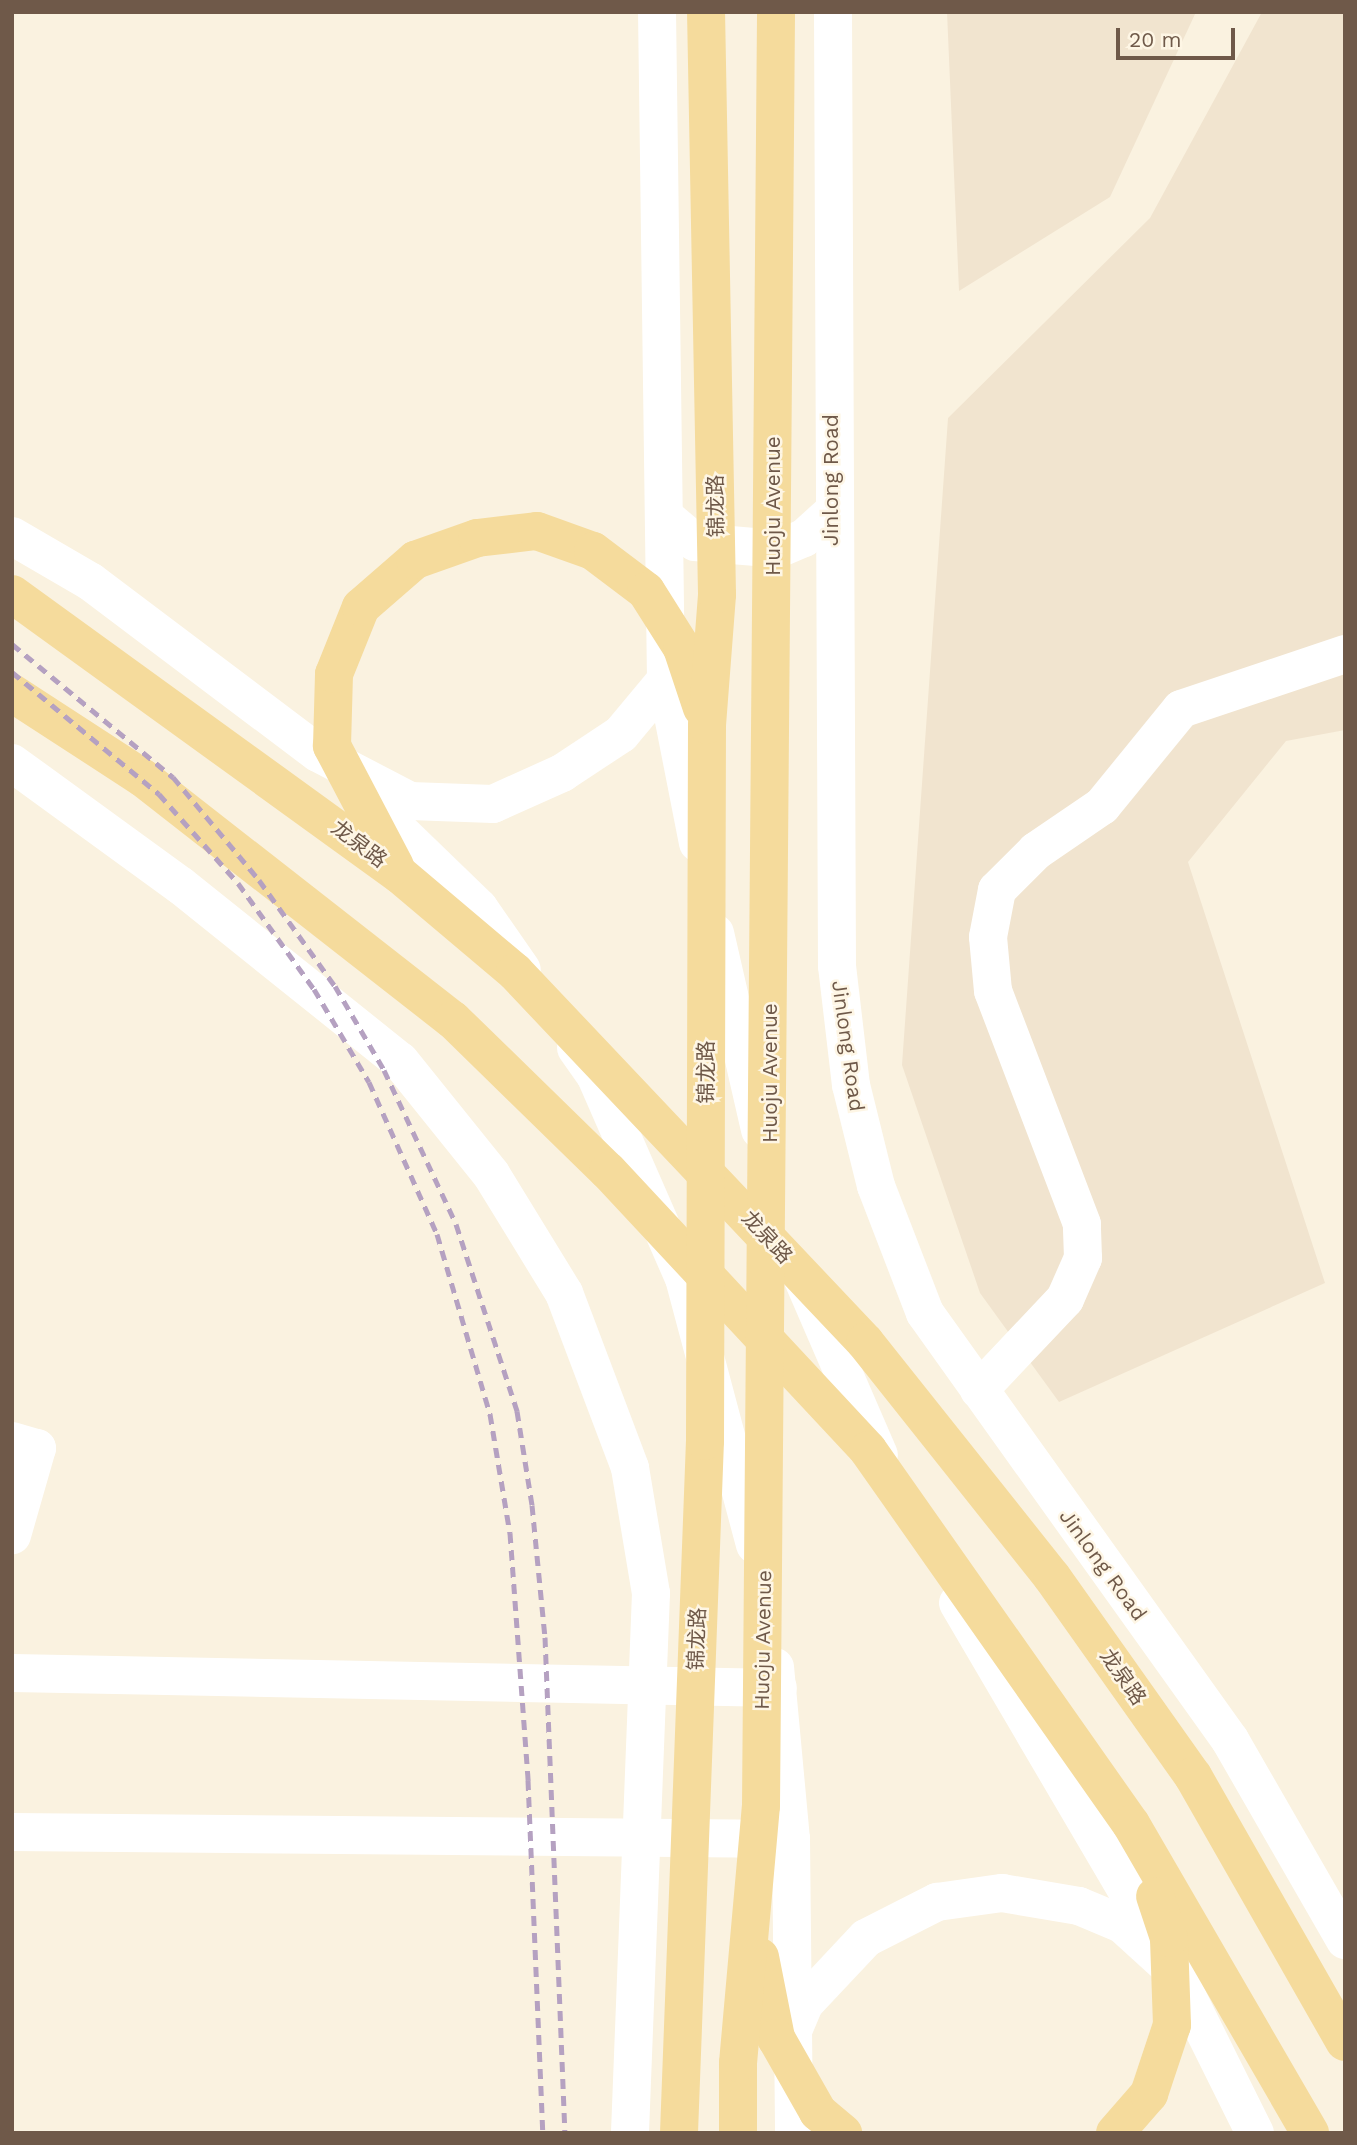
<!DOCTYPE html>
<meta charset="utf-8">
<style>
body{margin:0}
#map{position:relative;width:1357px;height:2145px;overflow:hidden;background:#faf2e0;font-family:"Work Sans","Noto Sans SC",sans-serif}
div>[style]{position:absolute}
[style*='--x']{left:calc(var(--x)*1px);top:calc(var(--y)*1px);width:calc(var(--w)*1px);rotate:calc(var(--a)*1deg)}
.residential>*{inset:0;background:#f1e4cf}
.minor>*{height:38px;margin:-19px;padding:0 19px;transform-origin:19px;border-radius:19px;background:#fff}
.major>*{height:38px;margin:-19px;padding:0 19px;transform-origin:19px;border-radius:19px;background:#f5db9c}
.rail>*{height:5px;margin-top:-2.5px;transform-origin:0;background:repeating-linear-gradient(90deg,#b5a1c1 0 10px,transparent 0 17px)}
span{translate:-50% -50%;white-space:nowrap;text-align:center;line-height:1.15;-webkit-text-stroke:5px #fef6e5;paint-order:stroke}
.street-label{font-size:21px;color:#6f5949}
.frame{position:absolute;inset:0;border:14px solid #6f5949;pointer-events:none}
.scale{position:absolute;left:1116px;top:28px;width:119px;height:32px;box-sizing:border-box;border:4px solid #6f5949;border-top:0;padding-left:9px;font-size:21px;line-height:24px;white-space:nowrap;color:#6f5949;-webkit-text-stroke:5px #fef6e5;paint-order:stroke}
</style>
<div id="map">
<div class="residential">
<div style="clip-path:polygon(947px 12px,1196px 12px,1110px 197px,959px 291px)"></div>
<div style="clip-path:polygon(1262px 12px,1345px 12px,1345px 730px,1286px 741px,1188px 862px,1325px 1283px,1059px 1402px,980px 1293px,902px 1065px,948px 418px,1150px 218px)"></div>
</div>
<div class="minor">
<div style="--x:833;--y:12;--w:954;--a:89.76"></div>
<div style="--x:837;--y:966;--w:120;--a:83.3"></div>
<div style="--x:851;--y:1085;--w:104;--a:76.1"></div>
<div style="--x:876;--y:1186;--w:136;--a:68.9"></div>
<div style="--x:925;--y:1313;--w:525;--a:54.46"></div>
<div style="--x:1230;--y:1740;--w:231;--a:60.1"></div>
<div style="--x:664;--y:516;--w:40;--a:40"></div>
<div style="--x:695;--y:542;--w:83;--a:4.8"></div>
<div style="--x:778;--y:549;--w:28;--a:-23"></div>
<div style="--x:804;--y:538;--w:36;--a:-42"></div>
<div style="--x:12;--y:536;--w:91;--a:30.2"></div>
<div style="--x:91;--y:582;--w:284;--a:37"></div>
<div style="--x:318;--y:753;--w:104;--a:27.6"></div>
<div style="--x:410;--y:801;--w:83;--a:2.1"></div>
<div style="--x:493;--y:804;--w:76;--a:-24.2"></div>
<div style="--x:562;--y:773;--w:71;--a:-33.5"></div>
<div style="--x:621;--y:734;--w:70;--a:-50.2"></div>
<div style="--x:666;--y:680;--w:668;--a:-90.77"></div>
<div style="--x:666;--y:680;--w:166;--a:78.9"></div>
<div style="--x:12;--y:763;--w:208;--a:36"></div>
<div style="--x:180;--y:885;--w:282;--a:38.7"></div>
<div style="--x:400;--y:1061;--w:145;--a:51.2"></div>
<div style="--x:491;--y:1174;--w:140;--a:58.5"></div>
<div style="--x:564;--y:1293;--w:187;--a:69.3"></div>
<div style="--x:630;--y:1468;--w:127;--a:80.5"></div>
<div style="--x:651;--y:1593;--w:540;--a:92.23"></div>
<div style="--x:360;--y:793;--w:165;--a:44"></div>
<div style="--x:479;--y:908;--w:75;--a:55.3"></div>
<div style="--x:715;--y:933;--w:202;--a:77.1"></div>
<div style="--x:576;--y:1048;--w:35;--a:55"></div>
<div style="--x:596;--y:1077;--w:219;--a:66.4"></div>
<div style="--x:684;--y:1278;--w:276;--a:75.1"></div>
<div style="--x:801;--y:1275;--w:196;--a:66.6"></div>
<div style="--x:979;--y:1390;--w:125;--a:-46.6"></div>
<div style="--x:1065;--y:1299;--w:45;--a:-66.3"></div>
<div style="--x:1083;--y:1258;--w:34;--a:-92"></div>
<div style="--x:1082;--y:1224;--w:249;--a:-110.9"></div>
<div style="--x:993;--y:991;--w:54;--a:-95.3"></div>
<div style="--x:988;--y:937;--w:48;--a:-79.2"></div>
<div style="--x:997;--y:890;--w:55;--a:-45"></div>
<div style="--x:1036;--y:851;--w:80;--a:-34.3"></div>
<div style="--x:1102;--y:806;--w:125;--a:-50.8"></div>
<div style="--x:1181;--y:709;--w:173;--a:-18.5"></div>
<div style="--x:12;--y:1441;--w:26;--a:16"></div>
<div style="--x:37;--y:1448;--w:91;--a:106"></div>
<div style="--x:958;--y:1603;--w:413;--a:59.6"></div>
<div style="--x:775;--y:1667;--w:173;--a:84.7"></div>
<div style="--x:791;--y:1839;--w:294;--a:89.4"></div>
<div style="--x:12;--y:1673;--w:766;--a:1.12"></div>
<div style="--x:12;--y:1832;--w:779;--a:0.51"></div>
<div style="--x:792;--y:2033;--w:33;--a:-67"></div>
<div style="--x:805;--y:2003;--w:89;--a:-46.8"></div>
<div style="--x:866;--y:1938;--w:80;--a:-26.9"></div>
<div style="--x:937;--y:1902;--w:66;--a:-7.9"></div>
<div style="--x:1002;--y:1893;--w:78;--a:9.6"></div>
<div style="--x:1079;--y:1906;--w:47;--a:22.7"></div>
<div style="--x:1122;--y:1924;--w:72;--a:42.2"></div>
<div style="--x:1175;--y:1972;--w:180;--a:63.6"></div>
</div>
<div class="major">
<div style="--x:12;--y:594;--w:478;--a:35.9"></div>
<div style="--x:399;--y:874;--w:152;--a:40.2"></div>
<div style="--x:515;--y:972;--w:509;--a:46.59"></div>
<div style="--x:865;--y:1342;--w:300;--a:51.5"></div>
<div style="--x:1052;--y:1577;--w:244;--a:54.7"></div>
<div style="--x:1193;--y:1776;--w:306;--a:60.3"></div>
<div style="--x:12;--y:693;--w:156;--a:33"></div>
<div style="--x:143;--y:778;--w:393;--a:38"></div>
<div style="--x:453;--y:1020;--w:216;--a:44.3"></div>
<div style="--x:608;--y:1171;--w:381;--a:47"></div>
<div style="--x:868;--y:1450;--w:457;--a:54.9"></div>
<div style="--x:1131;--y:1824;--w:357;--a:59.9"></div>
<div style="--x:395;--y:866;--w:136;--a:-117.7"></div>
<div style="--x:332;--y:746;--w:72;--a:-88.4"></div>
<div style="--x:334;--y:674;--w:72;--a:-68.1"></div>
<div style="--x:361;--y:607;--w:72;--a:-41"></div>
<div style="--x:415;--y:560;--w:66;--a:-19.5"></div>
<div style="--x:477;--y:538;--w:60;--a:-6.7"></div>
<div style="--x:537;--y:531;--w:59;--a:19.7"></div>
<div style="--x:593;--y:551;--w:66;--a:37"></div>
<div style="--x:646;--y:591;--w:67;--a:57.7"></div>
<div style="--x:682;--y:648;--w:63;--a:71.6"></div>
<div style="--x:760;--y:1957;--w:83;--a:78.8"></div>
<div style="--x:776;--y:2038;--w:85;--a:60.4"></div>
<div style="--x:818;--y:2112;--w:33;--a:40"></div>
<div style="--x:679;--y:2133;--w:692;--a:-87.85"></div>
<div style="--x:705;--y:1441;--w:716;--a:-89.84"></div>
<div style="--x:707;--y:725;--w:131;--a:-85.6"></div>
<div style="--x:717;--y:594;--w:582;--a:-91.08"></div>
<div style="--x:738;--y:2133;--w:70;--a:-90"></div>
<div style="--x:738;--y:2063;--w:258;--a:-84.9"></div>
<div style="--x:761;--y:1806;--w:1794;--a:-89.52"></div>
<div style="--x:1115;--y:2133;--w:52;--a:-48.9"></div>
<div style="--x:1149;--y:2094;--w:73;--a:-71.6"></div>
<div style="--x:1172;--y:2025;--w:87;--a:-92"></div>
<div style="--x:1169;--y:1938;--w:44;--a:-108.4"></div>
</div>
<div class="rail">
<div style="--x:12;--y:644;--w:209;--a:39.6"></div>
<div style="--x:173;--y:777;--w:134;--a:50.1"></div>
<div style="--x:259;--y:880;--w:130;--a:54.4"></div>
<div style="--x:335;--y:986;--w:97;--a:59.7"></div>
<div style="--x:384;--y:1070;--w:170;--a:64.9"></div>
<div style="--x:456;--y:1224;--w:197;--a:71.9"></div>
<div style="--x:517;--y:1411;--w:95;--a:80.9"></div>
<div style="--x:532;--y:1505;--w:133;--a:84.4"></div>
<div style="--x:545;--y:1637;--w:496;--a:87.7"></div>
<div style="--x:12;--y:672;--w:191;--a:39.7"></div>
<div style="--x:159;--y:794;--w:119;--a:48.4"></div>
<div style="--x:238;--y:883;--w:130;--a:54.4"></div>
<div style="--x:314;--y:989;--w:108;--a:59.4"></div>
<div style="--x:369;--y:1082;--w:167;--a:65.9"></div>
<div style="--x:437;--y:1234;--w:188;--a:73.6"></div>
<div style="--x:490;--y:1414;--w:121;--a:80.5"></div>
<div style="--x:510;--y:1533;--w:248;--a:85.8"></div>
<div style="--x:528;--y:1780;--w:353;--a:87.6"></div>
</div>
<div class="street-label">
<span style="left:831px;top:480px;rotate:-90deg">Jinlong Road</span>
<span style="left:716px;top:506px;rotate:-91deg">锦龙路</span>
<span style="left:773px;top:506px;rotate:-90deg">Huoju Avenue</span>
<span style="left:359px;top:844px;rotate:37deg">龙泉路</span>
<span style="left:848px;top:1046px;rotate:82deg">Jinlong Road</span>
<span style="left:706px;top:1072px;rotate:-90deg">锦龙路</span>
<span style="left:770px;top:1073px;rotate:-90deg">Huoju Avenue</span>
<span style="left:767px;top:1237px;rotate:47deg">龙泉路</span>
<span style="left:1103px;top:1565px;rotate:54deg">Jinlong Road</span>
<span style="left:697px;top:1639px;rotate:-88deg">锦龙路</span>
<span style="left:763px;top:1640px;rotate:-89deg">Huoju Avenue</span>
<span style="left:1123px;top:1677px;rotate:55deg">龙泉路</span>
</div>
<div class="frame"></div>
<div class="scale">20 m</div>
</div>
